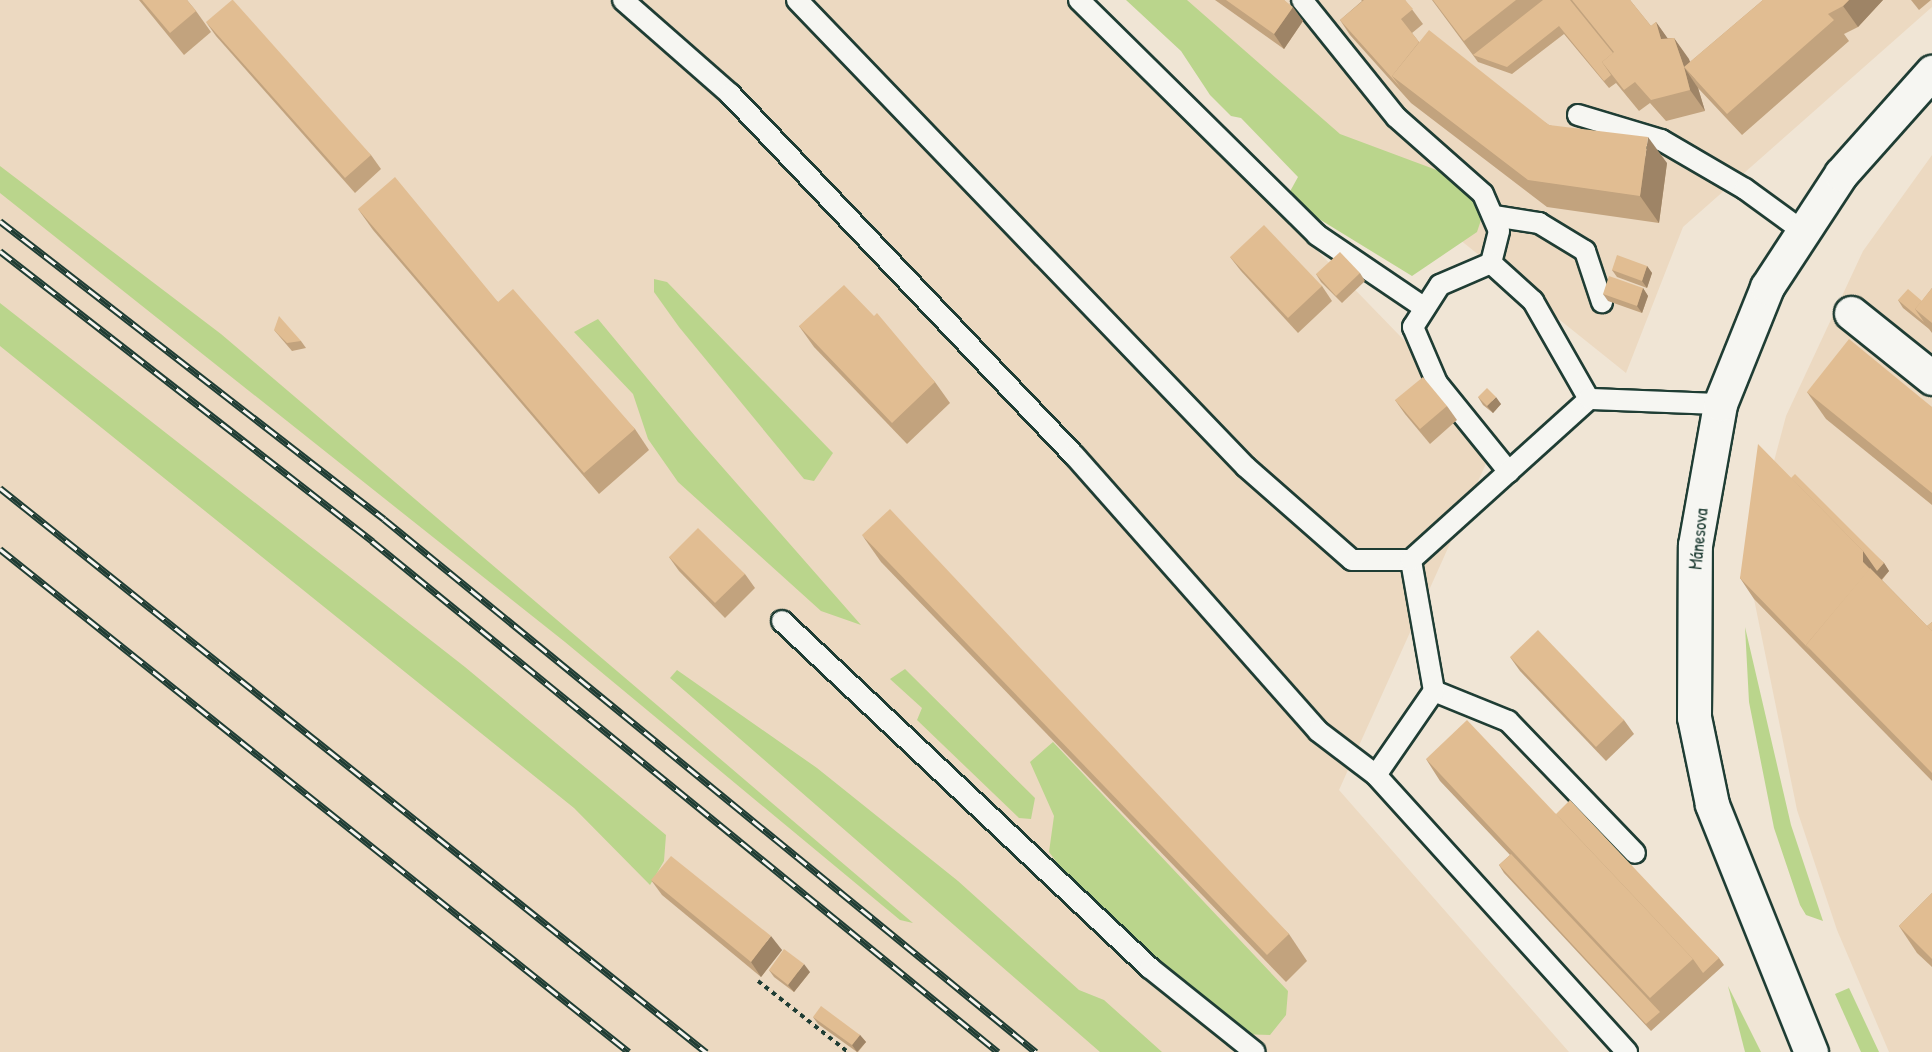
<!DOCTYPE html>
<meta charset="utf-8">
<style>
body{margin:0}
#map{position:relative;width:1932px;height:1052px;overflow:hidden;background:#f0e5d5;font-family:"Patrick Hand",sans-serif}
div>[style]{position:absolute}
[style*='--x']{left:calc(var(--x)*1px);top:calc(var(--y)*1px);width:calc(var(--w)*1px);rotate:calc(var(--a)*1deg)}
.built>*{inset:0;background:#ecd9c1}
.green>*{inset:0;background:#bad58c}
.path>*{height:4px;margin-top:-2px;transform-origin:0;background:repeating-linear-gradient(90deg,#1f3d34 0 4.5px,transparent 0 9px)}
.roads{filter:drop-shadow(2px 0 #1f3d34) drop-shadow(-2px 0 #1f3d34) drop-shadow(0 2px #1f3d34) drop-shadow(0 -2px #1f3d34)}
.service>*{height:20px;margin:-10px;padding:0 10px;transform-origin:10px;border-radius:10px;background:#f6f6f2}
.minor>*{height:33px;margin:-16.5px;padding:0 16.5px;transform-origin:16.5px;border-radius:16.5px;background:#f6f6f2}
.secondary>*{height:33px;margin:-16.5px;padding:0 16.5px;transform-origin:16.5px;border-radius:16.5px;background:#f6f6f2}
.rail>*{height:7px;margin-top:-3.5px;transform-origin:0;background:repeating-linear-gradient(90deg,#f6f6f2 0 14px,#1f3d34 0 28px);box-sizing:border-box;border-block:2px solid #1f3d34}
.wall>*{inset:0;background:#c2a37e}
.shaded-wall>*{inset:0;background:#9e8466}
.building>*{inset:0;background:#e1bd92}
span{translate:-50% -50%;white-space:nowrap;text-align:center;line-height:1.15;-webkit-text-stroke:4.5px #f6f6f2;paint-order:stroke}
.street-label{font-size:18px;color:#1f3d34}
</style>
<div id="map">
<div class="built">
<div style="clip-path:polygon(0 0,1074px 0,1498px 437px,1339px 790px,1569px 1052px,0 1052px)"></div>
<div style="clip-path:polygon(1161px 0,1932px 0,1932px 7px,1683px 227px,1626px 373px)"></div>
<div style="clip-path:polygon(1932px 155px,1932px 1052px,1889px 1052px,1837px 930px,1797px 810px,1754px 599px,1773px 465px,1786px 416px,1863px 251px)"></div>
</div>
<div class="green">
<div style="clip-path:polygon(1126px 0,1187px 0,1340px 134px,1458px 178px,1475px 193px,1483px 214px,1477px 232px,1412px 276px,1306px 211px,1288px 195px,1298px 177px,1241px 118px,1231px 116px,1210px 95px,1181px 51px)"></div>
<div style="clip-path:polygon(0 166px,221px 334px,913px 923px,900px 920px,565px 642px,0 193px)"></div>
<div style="clip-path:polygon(654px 279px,667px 282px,833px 453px,814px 481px,804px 479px,679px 327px,654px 292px)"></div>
<div style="clip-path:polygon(0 303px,465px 667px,666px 835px,664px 861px,650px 885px,574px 808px,0 346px)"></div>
<div style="clip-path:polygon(598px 319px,695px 436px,861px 625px,821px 611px,678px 482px,648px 439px,633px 394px,574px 332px)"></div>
<div style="clip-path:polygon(1745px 627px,1791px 825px,1823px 921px,1806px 915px,1800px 905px,1774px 828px,1749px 702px)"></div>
<div style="clip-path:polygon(905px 669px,1035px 798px,1031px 819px,1019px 818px,917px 720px,922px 708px,890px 679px)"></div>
<div style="clip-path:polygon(677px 670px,817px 768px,958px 881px,1079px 990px,1104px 1000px,1162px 1052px,1100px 1052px,670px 678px)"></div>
<div style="clip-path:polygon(1053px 742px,1288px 991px,1286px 1015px,1270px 1035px,1239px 1034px,1077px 889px,1049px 852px,1054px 816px,1030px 762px)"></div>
<div style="clip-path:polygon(1728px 986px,1761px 1052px,1745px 1052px)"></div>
<div style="clip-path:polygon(1849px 988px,1879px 1052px,1861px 1052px,1835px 994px)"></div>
</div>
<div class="path">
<div style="--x:758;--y:981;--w:115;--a:38.3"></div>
</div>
<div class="roads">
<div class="service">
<div style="--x:623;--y:0;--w:142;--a:41.3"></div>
<div style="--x:730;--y:94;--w:499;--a:46.4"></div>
<div style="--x:1074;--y:455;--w:368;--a:48.5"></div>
<div style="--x:1318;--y:731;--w:73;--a:37.2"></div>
<div style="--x:797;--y:0;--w:648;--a:46.13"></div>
<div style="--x:1246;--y:467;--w:141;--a:41.3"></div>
<div style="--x:1352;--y:560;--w:59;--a:0"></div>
<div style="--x:1079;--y:0;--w:334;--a:44.6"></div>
<div style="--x:1317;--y:235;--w:130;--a:34.1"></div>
<div style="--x:1302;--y:0;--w:150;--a:51.2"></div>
<div style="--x:1396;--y:117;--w:116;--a:41.5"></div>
<div style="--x:1483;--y:194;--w:40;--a:66.6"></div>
<div style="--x:1499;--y:231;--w:33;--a:104"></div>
<div style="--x:1578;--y:115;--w:87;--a:16.8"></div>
<div style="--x:1661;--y:140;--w:97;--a:30.3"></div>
<div style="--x:1745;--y:189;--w:73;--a:36.1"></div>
<div style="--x:1494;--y:216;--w:46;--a:8.8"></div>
<div style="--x:1539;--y:223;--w:54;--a:31.3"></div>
<div style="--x:1585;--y:251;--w:54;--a:71.6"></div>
<div style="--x:1509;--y:472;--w:114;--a:-129"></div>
<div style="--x:1437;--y:383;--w:61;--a:-113.2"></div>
<div style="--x:1413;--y:327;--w:50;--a:-57.3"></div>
<div style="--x:1440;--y:285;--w:56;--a:-23.3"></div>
<div style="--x:1491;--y:263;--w:57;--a:42.1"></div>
<div style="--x:1533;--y:301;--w:113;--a:60.3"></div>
<div style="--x:782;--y:621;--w:506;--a:43.32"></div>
<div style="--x:1150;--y:968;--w:134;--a:38.7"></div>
<div style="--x:1434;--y:691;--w:80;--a:22.1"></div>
<div style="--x:1508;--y:721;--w:183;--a:46.1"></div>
<div style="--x:1627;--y:1052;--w:374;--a:-132.2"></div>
<div style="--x:1376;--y:775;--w:102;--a:-55.4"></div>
<div style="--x:1434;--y:691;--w:133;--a:-100"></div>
<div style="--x:1411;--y:560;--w:240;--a:-42.1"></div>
<div style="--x:1589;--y:399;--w:131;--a:2.2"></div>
</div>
<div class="minor">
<div style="--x:1851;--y:313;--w:104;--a:38.7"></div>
</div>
<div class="secondary">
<div style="--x:1811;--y:1052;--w:267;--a:-111.8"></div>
<div style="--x:1712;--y:804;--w:89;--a:-101.7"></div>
<div style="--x:1694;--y:717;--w:172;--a:-89.7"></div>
<div style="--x:1695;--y:545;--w:143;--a:-79.9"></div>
<div style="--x:1720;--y:404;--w:126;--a:-68.1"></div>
<div style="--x:1767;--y:287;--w:135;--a:-56.8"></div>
<div style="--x:1841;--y:174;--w:137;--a:-48.3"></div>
</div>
</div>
<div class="rail">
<div style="--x:0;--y:221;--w:486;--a:37.8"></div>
<div style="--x:384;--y:519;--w:842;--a:39.27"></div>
<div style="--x:0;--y:251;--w:472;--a:37.9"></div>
<div style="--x:372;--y:541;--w:808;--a:39.22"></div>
<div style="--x:0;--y:488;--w:904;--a:38.62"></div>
<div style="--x:0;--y:549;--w:805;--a:38.65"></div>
</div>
<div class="wall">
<div style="clip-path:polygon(139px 0,187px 0,196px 11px,211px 32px,184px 55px)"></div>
<div style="clip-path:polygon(1215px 0,1284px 0,1303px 21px,1284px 49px)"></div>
<div style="clip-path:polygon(1361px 0,1405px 0,1423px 24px,1412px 33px,1419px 42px,1549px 125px,1667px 163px,1659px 223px,1547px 207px,1411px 103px,1350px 35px,1340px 20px,1362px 1px)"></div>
<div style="clip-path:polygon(1432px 0,1630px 0,1651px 26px,1656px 22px,1667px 38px,1674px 38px,1690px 62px,1763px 0,1883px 0,1858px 27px,1844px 34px,1849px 41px,1742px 135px,1698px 88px,1705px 111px,1666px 121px,1650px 103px,1639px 111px,1616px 83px,1609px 88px,1564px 34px,1512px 74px,1478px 62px)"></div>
<div style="clip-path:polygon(1911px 0,1931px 0,1919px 10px)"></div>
<div style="clip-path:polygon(206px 22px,371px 155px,381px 169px,355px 193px,216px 36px)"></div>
<div style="clip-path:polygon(358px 209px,498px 302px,635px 429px,649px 450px,599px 494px,373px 230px)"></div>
<div style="clip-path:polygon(1230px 257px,1322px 286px,1332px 301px,1298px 333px,1241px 271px)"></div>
<div style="clip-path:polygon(1647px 266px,1652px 273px,1647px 288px,1617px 277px,1612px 270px)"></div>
<div style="clip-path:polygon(1360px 273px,1365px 281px,1342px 303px,1321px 282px,1316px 274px)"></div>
<div style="clip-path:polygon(1643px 288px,1648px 296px,1642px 313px,1608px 301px,1603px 294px)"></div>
<div style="clip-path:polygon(1932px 288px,1932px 333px,1929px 329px,1903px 308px,1898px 300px,1922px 301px)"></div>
<div style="clip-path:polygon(874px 316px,935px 382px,950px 403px,907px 444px,814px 347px,799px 326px)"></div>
<div style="clip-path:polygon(274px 330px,301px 341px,306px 348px,292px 351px)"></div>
<div style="clip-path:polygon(1807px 392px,1932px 407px,1932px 505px,1826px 419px)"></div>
<div style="clip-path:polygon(1478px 397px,1501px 404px,1493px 413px,1483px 405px)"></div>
<div style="clip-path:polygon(1395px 400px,1447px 406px,1457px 420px,1430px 444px,1405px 414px)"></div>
<div style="clip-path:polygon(1791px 478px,1884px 563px,1889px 571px,1882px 580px,1927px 626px,1932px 622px,1932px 781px,1754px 599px,1740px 578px)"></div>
<div style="clip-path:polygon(862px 535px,1289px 934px,1307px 961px,1286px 982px,881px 562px)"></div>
<div style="clip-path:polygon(669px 557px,745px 574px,755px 588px,725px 618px,679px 571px)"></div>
<div style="clip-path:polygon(1510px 657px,1624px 720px,1634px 734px,1606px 761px,1520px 671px)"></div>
<div style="clip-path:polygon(1426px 759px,1556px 814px,1719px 958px,1724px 965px,1651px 1031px,1504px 873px,1499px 865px,1510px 855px,1440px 781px)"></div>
<div style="clip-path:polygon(651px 880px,782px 950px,761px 977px,662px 895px)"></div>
<div style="clip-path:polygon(1932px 893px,1932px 967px,1917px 953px,1899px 926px)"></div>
<div style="clip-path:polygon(769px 970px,810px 972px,794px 992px,774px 977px)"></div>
<div style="clip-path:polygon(813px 1017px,860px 1035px,866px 1042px,858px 1052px,857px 1052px,818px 1024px)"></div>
</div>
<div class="shaded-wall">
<div style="clip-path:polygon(1849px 0,1883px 0,1858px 27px,1843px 6px)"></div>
<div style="clip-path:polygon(1293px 7px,1303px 21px,1284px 49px,1274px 34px)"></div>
<div style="clip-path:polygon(1656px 22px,1671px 43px,1661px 39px)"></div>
<div style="clip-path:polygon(1674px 38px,1689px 59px,1696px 80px,1684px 67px)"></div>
<div style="clip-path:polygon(1684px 67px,1698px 88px,1705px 111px,1690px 90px)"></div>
<div style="clip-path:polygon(1648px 137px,1667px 163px,1659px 223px,1640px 196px)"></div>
<div style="clip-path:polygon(1647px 266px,1652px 273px,1647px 288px,1642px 281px)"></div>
<div style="clip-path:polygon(1643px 288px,1648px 296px,1642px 313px,1637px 306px)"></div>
<div style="clip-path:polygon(1496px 397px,1501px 404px,1493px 413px,1487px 406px)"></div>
<div style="clip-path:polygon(1863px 551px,1884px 563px,1889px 571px,1881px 580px,1878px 579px,1863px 562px)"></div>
<div style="clip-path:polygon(771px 936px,782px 950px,761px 977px,751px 962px)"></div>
<div style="clip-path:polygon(804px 964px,810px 972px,794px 992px,788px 985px)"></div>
<div style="clip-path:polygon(860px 1035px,866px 1042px,857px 1052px,852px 1045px)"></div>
</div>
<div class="building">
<div style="clip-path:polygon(142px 0,187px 0,196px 11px,170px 33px)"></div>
<div style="clip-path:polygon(232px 0,233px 0,371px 155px,345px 178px,206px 22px)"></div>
<div style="clip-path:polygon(1226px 0,1284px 0,1293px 7px,1274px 34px)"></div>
<div style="clip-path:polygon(1364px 0,1405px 0,1413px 9px,1401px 19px,1419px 42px,1392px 76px,1401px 88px,1340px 20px)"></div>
<div style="clip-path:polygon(1433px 0,1516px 0,1464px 41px)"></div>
<div style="clip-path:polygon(1543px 0,1570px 0,1613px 53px,1602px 62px,1611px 75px,1604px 81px,1559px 26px,1507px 67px,1473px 55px)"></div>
<div style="clip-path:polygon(1572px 0,1630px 0,1651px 26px,1656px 22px,1661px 39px,1674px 38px,1684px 67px,1763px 0,1849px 0,1843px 6px,1828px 14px,1834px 20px,1727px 114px,1684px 67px,1690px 90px,1651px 100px,1635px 82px,1624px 90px,1602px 62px,1614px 52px)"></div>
<div style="clip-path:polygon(1429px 30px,1549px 125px,1648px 137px,1640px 196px,1528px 180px,1392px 76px)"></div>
<div style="clip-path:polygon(395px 177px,498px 302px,513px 289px,635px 429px,584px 473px,358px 209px)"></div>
<div style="clip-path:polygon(1264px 225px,1322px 286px,1288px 318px,1230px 257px)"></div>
<div style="clip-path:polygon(1340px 252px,1360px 273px,1336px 296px,1316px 274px)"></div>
<div style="clip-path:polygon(1617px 255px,1647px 266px,1642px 281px,1612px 270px)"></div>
<div style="clip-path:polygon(1609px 276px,1643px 288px,1637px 306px,1603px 294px)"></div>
<div style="clip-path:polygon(844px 285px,874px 316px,877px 313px,935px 382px,892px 423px,799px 326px)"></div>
<div style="clip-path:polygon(1932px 288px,1932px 323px,1915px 309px)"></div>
<div style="clip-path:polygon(1908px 289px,1922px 301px,1915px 309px,1924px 322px,1898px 300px)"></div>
<div style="clip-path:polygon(279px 316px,301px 341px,287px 343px,274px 330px)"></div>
<div style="clip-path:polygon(1849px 339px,1932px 407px,1932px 493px,1807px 392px)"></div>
<div style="clip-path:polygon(1423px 377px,1447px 406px,1420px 429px,1395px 400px)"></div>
<div style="clip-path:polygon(1487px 388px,1496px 397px,1487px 406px,1478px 397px)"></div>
<div style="clip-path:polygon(1758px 444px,1863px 551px,1863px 562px,1870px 569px,1806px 645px,1810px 650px,1740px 578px)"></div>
<div style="clip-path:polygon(1795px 474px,1884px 563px,1877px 571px,1863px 551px,1791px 478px)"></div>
<div style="clip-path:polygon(890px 509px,1289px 934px,1267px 955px,862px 535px)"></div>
<div style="clip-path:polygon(698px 528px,745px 574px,715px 603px,669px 557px)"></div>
<div style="clip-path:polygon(1870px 568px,1932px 631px,1932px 773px,1806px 645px)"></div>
<div style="clip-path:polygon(1932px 622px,1932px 631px,1927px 626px)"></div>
<div style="clip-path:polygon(1538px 630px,1624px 720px,1596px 747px,1510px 657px)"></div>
<div style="clip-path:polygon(1467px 720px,1693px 959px,1650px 998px,1426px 759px)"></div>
<div style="clip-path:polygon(1570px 800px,1719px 958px,1703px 973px,1693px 959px,1556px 814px)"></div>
<div style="clip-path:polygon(1511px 854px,1660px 1012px,1646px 1024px,1499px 865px)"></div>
<div style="clip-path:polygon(671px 856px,771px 936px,751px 962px,651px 880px)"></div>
<div style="clip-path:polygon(1932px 893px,1932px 959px,1899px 926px)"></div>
<div style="clip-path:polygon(784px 949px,804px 964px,788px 985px,769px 970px)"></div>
<div style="clip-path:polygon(821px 1006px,860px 1035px,852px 1045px,813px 1017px)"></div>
</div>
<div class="street-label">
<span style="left:1699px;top:539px;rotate:-84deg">Mánesova</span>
</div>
</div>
